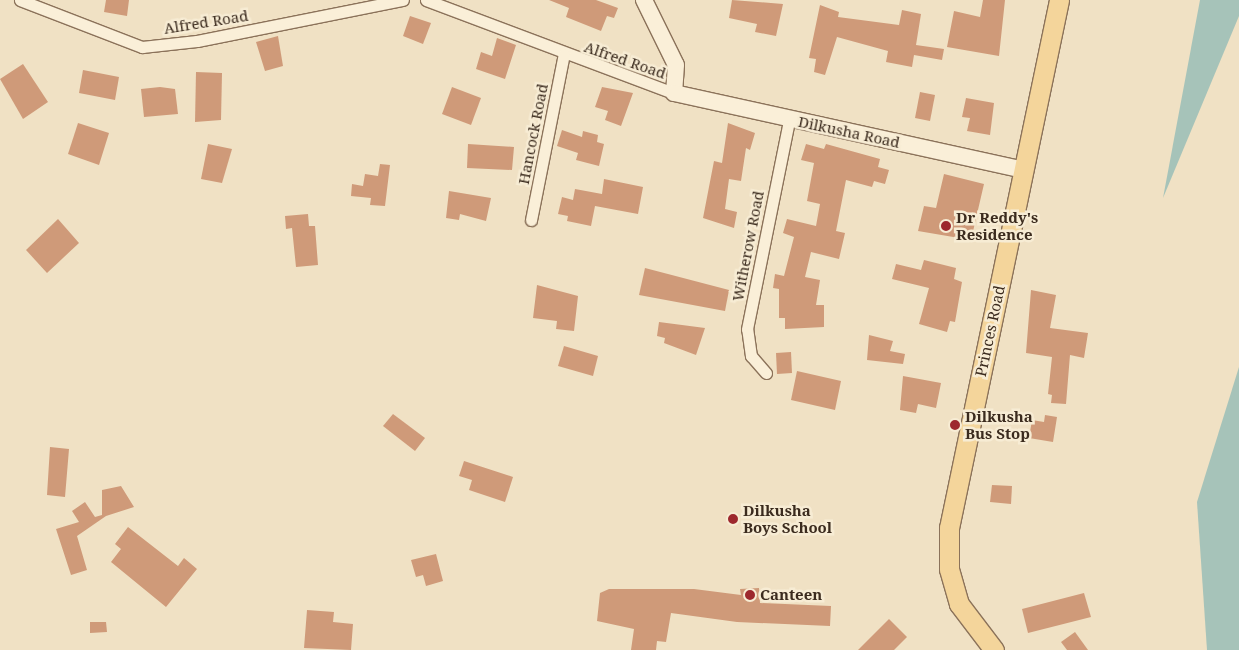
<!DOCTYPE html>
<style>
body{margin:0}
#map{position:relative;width:1239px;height:650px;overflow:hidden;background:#f0e1c4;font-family:"Noto Serif",serif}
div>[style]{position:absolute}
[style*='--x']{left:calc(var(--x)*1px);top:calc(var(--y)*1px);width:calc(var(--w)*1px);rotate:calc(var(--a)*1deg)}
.water>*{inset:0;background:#a6c3b9}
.building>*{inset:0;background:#cf9a79}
.roads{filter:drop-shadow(1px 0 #8b725a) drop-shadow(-1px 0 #8b725a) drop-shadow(0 1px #8b725a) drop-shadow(0 -1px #8b725a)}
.street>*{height:11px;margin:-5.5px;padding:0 5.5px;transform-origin:5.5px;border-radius:5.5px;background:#faefd8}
.secondary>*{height:16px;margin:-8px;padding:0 8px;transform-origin:8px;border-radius:8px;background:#faefd8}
.primary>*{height:19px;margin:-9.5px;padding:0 9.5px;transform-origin:9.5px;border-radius:9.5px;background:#f4d59b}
.dots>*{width:14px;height:14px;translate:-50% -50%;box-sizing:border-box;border:2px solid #f7ecd4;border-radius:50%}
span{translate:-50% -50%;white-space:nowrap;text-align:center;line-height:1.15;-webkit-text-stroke:5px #f7ecd4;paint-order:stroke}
.street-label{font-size:15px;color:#3b2b1e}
.poi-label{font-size:15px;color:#3b2b1e;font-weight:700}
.left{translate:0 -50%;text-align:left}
</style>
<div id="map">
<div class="water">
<div style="clip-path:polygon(1200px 0,1239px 0,1239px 16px,1163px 198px)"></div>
<div style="clip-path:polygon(1239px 367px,1239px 650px,1207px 650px,1197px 502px)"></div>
</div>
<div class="building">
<div style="clip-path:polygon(106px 0,129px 0,127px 16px,104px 12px)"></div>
<div style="clip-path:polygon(549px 0,596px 0,618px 8px,614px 18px,607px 16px,601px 31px,566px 17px,569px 8px)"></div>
<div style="clip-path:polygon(732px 0,783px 4px,776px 36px,755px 32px,757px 24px,729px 18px)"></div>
<div style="clip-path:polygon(983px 0,1005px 0,999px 56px,947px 47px,954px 11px,980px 17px)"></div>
<div style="clip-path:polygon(820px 5px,839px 12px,838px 17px,899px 25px,902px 10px,921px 14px,916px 45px,944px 49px,942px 60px,914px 55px,912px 67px,886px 62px,888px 51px,837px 37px,825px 75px,814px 72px,816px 59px,809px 58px)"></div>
<div style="clip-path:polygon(410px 16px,431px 23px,423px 44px,403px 36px)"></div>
<div style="clip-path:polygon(278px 36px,283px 66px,265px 71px,256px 42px)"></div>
<div style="clip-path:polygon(497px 38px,516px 45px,505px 79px,476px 69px,481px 52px,492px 56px)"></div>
<div style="clip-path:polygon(23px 64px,48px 102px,23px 119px,0 79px)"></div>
<div style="clip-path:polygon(83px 70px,119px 77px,115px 100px,79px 93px)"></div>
<div style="clip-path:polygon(196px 72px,222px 73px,221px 120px,195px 122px)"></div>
<div style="clip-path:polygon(160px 87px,175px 89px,178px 114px,144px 117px,141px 89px)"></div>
<div style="clip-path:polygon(452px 87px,481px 98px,471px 125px,442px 114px)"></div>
<div style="clip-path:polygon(602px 87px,633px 93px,621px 126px,605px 120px,608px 111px,595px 107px)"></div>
<div style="clip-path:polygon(920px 92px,935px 95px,930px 121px,915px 118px)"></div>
<div style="clip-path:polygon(966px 98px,994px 103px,990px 135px,967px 131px,970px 118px,962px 117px)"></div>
<div style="clip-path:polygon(78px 123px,109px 133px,99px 165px,68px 154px)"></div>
<div style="clip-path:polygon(728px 123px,755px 133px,750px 150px,746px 148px,741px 181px,729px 179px,725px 209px,737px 212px,734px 228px,703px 218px,714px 161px,722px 163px)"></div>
<div style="clip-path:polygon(562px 130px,582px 137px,583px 131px,598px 135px,597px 142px,604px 144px,599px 166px,576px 160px,578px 153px,557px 146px)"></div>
<div style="clip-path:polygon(208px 144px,232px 149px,222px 183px,201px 179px)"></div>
<div style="clip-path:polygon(468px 144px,514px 147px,512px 170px,467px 168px)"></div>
<div style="clip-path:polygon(806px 144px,824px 149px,826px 144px,880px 159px,878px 167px,889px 170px,885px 184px,874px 181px,872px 187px,846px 180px,836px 231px,845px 233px,839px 259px,811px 252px,805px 277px,820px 280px,816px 305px,824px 305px,824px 327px,785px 329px,785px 318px,779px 318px,779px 289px,773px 288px,775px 274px,784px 276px,794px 237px,783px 233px,787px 219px,816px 226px,820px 204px,807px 201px,814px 163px,801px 160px)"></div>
<div style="clip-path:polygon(380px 164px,390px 165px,385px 206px,370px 205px,371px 198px,351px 196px,352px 184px,363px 186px,365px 174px,378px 176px)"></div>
<div style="clip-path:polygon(944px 174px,984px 184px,971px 240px,918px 231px,924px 206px,936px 208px)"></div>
<div style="clip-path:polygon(604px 179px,643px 187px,638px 214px,595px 206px,591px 226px,567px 221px,568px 216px,558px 214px,562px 197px,573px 200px,575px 189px,602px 194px)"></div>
<div style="clip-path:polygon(449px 191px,491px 198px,486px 221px,460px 214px,459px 220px,446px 218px)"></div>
<div style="clip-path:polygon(308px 214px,309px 226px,315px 226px,318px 265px,296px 267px,292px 228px,286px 229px,285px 216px)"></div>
<div style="clip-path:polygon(58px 219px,79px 243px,47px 273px,26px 250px)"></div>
<div style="clip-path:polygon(924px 260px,956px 268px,954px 279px,962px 282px,955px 322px,950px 321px,947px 332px,919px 324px,929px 288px,892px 279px,896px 264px,921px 270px)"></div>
<div style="clip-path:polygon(645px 268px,729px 290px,725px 311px,639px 295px)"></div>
<div style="clip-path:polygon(537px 285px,578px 296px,574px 331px,556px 329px,557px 321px,533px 318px)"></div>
<div style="clip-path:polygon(1031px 290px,1056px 295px,1050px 328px,1088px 333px,1084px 358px,1070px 355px,1066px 404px,1051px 403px,1052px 395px,1048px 394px,1052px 357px,1026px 353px)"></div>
<div style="clip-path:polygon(659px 322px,705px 328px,696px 355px,664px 343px,665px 338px,657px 336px)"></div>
<div style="clip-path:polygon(869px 335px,893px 341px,890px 351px,905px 354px,903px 364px,867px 360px)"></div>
<div style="clip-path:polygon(564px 346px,598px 356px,593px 376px,558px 366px)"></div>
<div style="clip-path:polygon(791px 352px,792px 373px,777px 374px,776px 353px)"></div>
<div style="clip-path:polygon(797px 371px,841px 381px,835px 410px,791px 400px)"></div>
<div style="clip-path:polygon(903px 376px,941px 383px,936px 408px,918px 404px,916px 413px,900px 410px)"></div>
<div style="clip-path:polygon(393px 414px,425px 438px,415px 451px,383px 426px)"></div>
<div style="clip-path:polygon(1045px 415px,1057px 417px,1053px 442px,1029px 438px,1032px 420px,1044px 422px)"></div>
<div style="clip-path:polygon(50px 447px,69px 449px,65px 497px,47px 495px)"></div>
<div style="clip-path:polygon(464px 461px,513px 477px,505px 502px,469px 490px,472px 480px,459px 476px)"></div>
<div style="clip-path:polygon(992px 485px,1012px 486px,1011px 504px,990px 502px)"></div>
<div style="clip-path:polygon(121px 486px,134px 507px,106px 516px,77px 536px,87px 570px,71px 575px,56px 529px,79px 522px,72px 511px,85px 502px,95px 517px,102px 515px,102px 490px)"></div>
<div style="clip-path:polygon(128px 527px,178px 566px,184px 558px,197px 569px,166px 607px,111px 562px,121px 549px,115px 544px)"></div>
<div style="clip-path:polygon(436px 554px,443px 581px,426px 586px,423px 575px,416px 577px,411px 560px)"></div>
<div style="clip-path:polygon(759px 588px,760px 603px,831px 606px,830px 626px,737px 622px,671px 613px,666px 642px,657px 641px,656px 650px,631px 650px,634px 629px,597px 621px,600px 593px,609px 589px,694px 589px,741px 595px,740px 589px)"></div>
<div style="clip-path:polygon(1084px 593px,1091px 617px,1028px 633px,1022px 609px)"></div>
<div style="clip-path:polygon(307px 610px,334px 612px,333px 622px,353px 624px,351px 650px,304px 648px)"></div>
<div style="clip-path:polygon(889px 619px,907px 637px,894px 650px,858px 650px)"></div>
<div style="clip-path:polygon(90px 622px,106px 622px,107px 632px,90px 633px)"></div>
<div style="clip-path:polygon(1075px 632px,1088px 650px,1067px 650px,1061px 642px)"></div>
</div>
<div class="roads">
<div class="street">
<div style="--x:20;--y:0;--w:131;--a:21.1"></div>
<div style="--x:142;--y:47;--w:55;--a:-6.2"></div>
<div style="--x:197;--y:41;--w:210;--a:-11.3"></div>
<div style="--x:426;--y:0;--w:265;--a:20.6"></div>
<div style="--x:531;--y:220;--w:169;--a:-78.8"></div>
<div style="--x:766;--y:373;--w:23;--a:-131"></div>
<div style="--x:751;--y:356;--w:27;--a:-98"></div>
<div style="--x:747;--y:329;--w:213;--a:-78.6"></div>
</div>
<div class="secondary">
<div style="--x:644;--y:0;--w:72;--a:63.8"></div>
<div style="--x:676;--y:65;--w:28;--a:94"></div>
<div style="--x:674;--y:93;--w:358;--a:12.4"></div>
</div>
<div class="primary">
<div style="--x:994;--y:650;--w:58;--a:-127.3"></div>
<div style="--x:959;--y:604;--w:36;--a:-106"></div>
<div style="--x:949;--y:569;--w:41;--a:-90"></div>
<div style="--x:949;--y:528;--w:539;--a:-78.23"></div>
</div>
</div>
<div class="dots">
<div style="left:946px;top:226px;background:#9d282d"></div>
<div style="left:955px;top:425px;background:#9d282d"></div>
<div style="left:733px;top:519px;background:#9d282d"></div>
<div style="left:750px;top:595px;background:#9d282d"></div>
</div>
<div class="street-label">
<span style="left:206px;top:22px;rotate:-9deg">Alfred Road</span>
<span style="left:625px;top:60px;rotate:19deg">Alfred Road</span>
<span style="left:849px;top:132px;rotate:12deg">Dilkusha Road</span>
<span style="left:533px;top:134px;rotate:-79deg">Hancock Road</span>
<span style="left:748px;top:246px;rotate:-79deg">Witherow Road</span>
<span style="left:990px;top:331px;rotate:-78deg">Princes Road</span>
</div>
<div class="poi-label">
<span class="left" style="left:956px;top:226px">Dr Reddy's<br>Residence</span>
<span class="left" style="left:965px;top:425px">Dilkusha<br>Bus Stop</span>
<span class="left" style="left:743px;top:519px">Dilkusha<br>Boys School</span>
<span class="left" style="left:760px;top:595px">Canteen</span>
</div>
</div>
